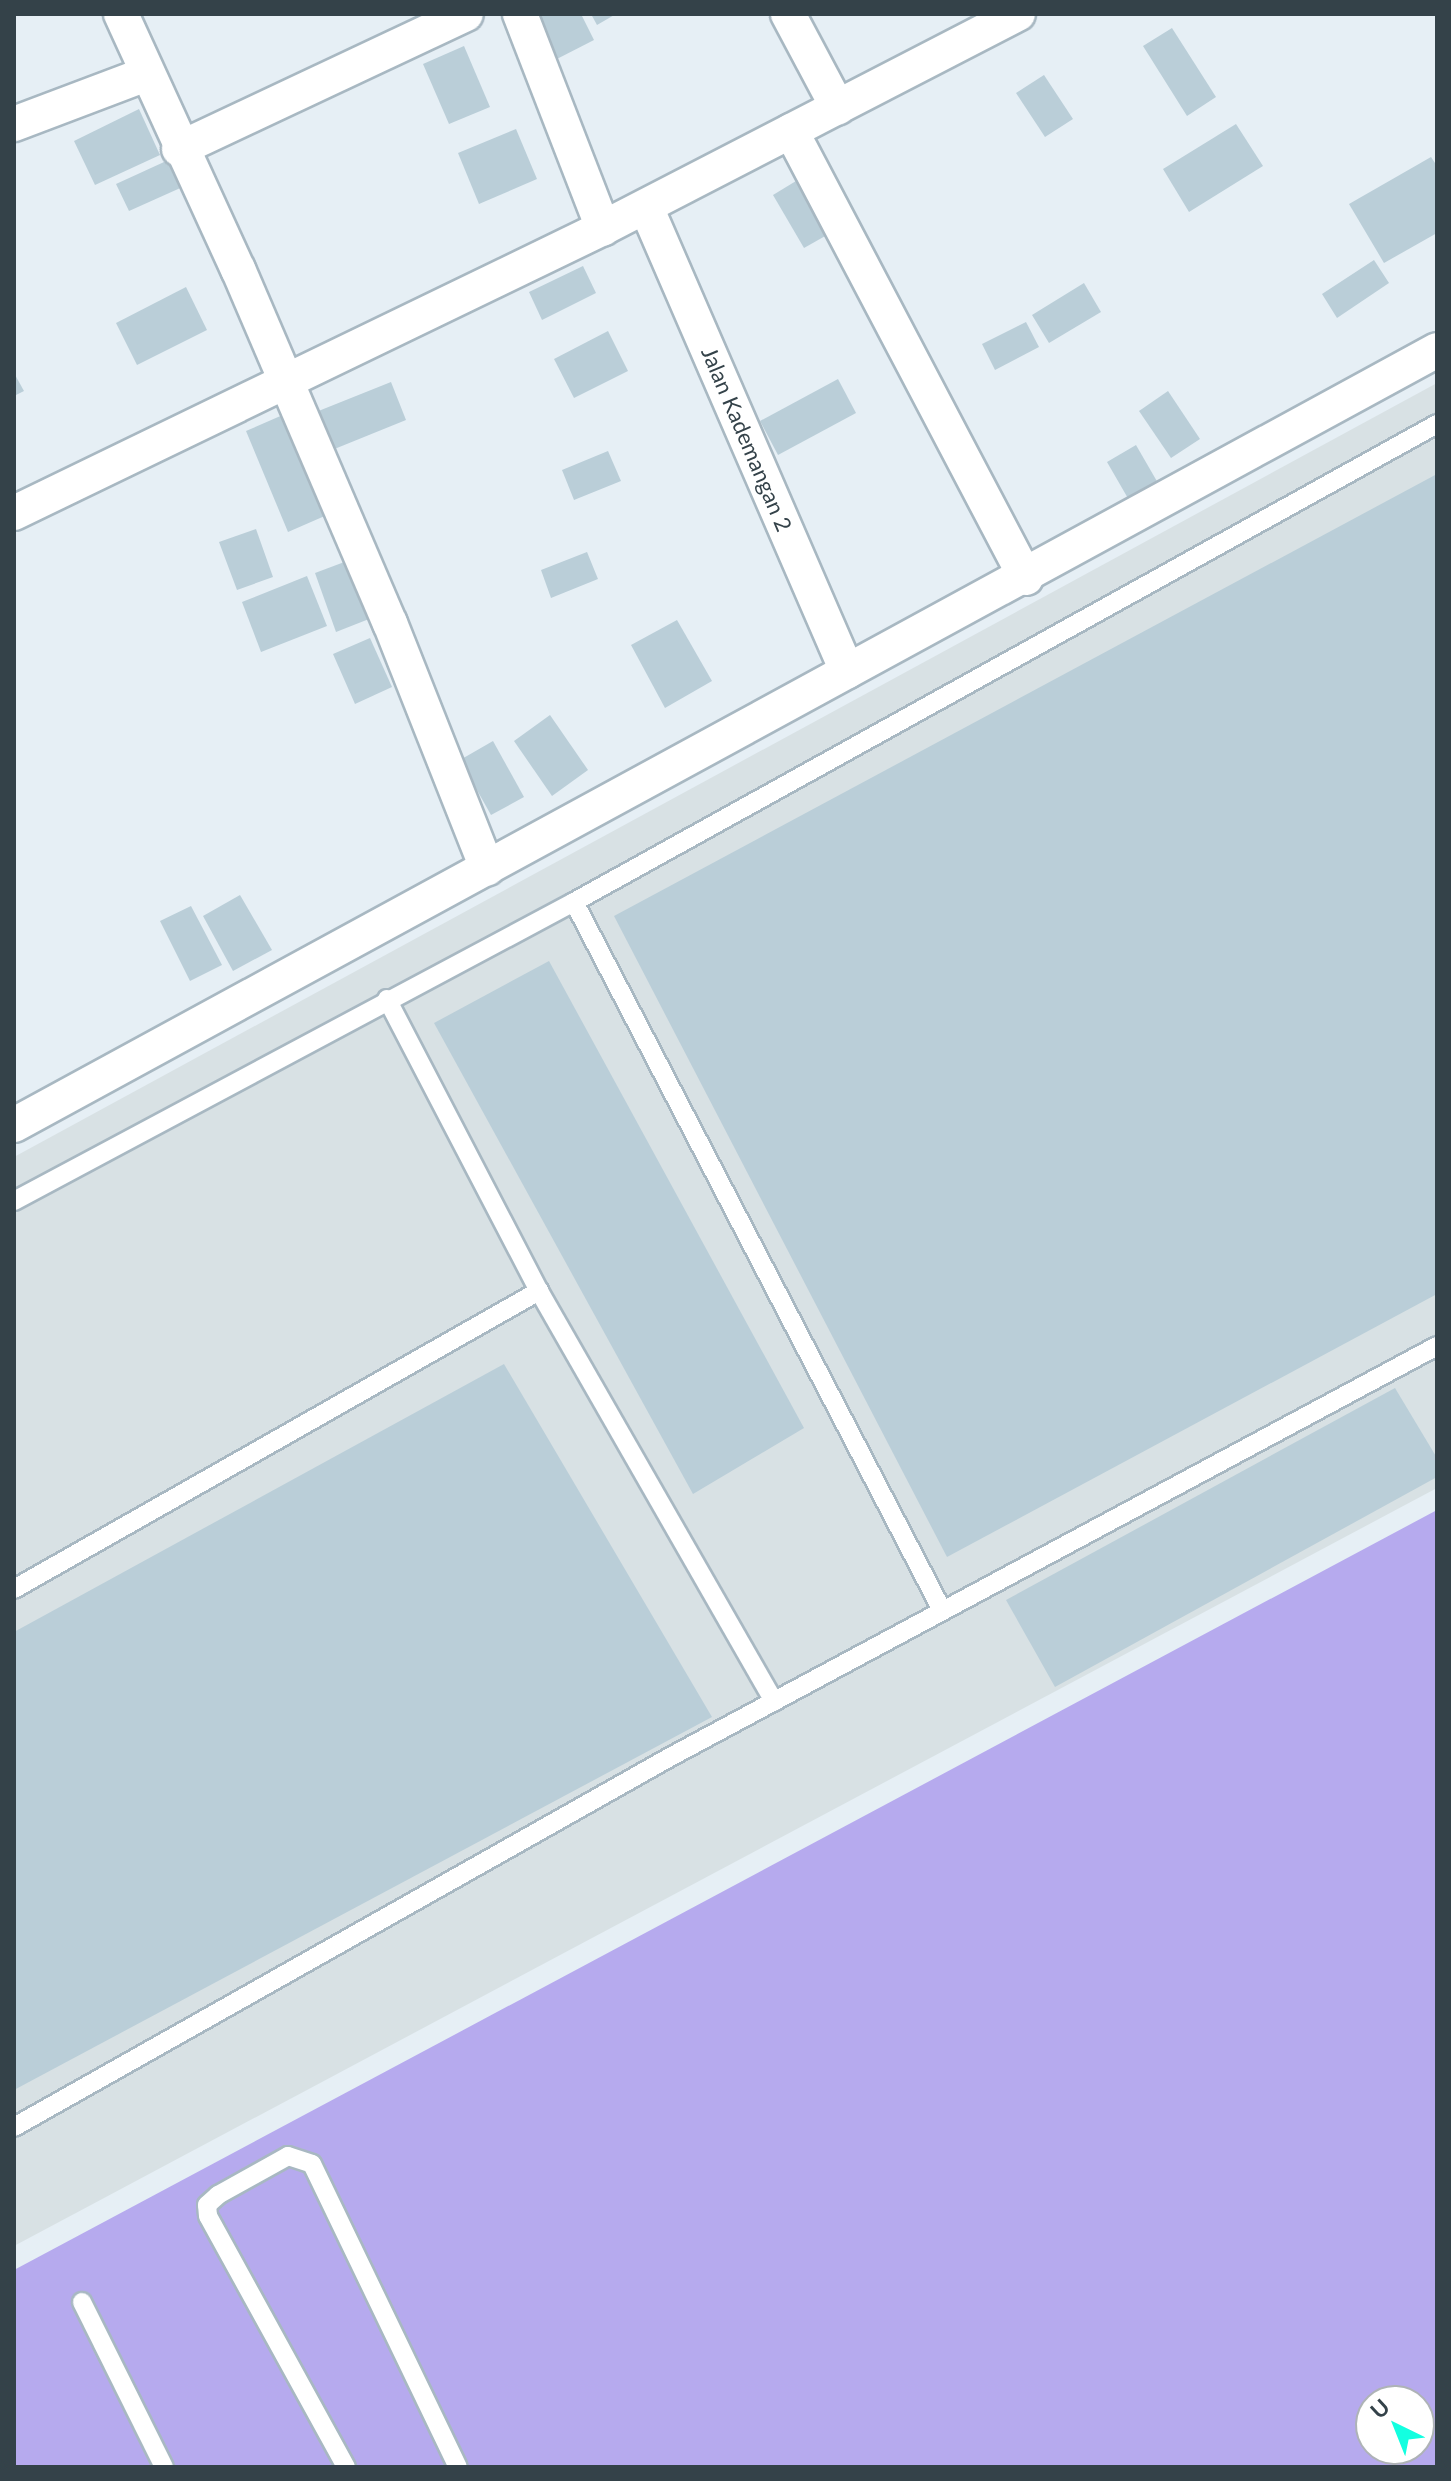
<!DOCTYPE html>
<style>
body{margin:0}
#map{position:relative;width:1451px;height:2481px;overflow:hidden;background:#e6eff5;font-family:Lato,sans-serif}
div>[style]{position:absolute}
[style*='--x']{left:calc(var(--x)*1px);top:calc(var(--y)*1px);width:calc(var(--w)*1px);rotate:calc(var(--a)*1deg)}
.industrial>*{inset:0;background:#d8e1e4}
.green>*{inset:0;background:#b6aaee}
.building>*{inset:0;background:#baced8}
.roads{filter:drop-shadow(2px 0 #a8b8c2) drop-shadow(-2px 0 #a8b8c2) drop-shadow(0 2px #a8b8c2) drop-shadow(0 -2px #a8b8c2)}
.service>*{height:18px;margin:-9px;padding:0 9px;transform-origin:9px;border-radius:9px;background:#fff}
.minor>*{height:34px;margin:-17px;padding:0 17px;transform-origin:17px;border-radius:17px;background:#fff}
span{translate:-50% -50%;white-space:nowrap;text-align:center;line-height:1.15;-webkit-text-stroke:6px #fff;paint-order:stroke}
.street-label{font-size:22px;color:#344249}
.frame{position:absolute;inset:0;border:16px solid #344249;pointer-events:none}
.north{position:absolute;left:1355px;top:2385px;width:80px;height:80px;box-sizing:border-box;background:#fff;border:2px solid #aeb3b6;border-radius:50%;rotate:317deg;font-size:22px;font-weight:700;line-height:32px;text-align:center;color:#344249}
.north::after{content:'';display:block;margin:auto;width:28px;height:36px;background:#13ffe0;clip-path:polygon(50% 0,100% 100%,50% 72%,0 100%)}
</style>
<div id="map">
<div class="industrial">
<div style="clip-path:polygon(1437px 383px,1437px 1488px,14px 2246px,14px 1157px)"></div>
</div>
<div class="green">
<div style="clip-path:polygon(evenodd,1437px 1510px,1437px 2467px,14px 2467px,14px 2270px,1437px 1510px,1371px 2401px,1419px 2401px,1419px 2449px,1371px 2449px,1371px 2401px)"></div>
</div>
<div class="building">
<div style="clip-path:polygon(527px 14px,581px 14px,594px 40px,551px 62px)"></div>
<div style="clip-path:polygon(591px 14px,616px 14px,597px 25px)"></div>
<div style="clip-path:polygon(1172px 28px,1216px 97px,1187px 116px,1143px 46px)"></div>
<div style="clip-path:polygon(464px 46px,490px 107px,449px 124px,423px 64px)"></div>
<div style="clip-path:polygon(1044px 75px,1073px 119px,1045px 137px,1016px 93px)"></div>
<div style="clip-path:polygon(139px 109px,160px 155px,95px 185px,74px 141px)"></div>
<div style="clip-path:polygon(1236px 124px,1263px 166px,1189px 212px,1163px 169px)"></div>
<div style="clip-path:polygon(516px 129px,537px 179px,479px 204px,458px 153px)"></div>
<div style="clip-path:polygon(175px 157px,187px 185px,129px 211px,116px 184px)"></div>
<div style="clip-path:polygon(1431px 157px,1437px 166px,1437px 233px,1384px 263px,1349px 204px)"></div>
<div style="clip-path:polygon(796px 181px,827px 235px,804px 248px,773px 195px)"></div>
<div style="clip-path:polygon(1374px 260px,1389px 283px,1337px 318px,1322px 294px)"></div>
<div style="clip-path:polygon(583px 266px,596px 293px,542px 320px,529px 292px)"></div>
<div style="clip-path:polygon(1084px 283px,1101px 312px,1049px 343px,1032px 315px)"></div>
<div style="clip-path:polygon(186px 287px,207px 330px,137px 365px,116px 323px)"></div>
<div style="clip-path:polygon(1026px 322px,1039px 347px,995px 370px,982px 344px)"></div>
<div style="clip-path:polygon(608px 331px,628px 371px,574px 398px,554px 359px)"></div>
<div style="clip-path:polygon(14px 373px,24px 391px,14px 396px)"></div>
<div style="clip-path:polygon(838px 379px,856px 413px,778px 455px,760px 421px)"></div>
<div style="clip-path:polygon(391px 382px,406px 420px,332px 450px,316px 412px)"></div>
<div style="clip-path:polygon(1168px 391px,1200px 439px,1171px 458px,1139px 411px)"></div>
<div style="clip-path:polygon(285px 414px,327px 515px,288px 532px,246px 431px)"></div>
<div style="clip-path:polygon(1136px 445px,1162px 490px,1133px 507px,1107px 462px)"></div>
<div style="clip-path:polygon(608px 451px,621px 481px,574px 500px,562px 470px)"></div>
<div style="clip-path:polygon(1437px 474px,1437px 1294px,947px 1557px,614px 916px)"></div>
<div style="clip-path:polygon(256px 529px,273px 577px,237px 590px,219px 542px)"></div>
<div style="clip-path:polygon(587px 552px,598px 579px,551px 598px,541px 570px)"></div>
<div style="clip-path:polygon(347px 561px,369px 619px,336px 632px,315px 573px)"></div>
<div style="clip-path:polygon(307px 576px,327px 626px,261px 652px,242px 602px)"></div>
<div style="clip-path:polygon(677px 620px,712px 681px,665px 708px,631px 645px)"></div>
<div style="clip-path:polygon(370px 638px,392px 687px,355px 704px,333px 654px)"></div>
<div style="clip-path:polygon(550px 715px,588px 770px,552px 796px,514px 741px)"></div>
<div style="clip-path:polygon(493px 741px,524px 797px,491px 815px,460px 760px)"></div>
<div style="clip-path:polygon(240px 895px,272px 950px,233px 971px,203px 916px)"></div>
<div style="clip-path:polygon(191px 906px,222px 965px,190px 981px,160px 921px)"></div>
<div style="clip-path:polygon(549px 961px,804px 1428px,693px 1494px,434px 1023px)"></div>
<div style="clip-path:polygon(504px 1364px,712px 1717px,14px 2090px,14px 1632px)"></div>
<div style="clip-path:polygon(1395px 1388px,1437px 1458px,1437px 1477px,1055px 1687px,1006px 1600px)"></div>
</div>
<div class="roads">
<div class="service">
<div style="--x:574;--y:902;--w:798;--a:62.54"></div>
<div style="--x:387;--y:999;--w:329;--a:62.5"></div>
<div style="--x:539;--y:1291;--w:473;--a:60.2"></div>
<div style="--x:14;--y:1201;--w:635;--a:-28.1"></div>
<div style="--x:574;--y:902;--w:987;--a:-28.98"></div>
<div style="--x:14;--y:1589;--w:604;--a:-29.58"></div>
<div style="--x:14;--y:2127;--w:755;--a:-29.42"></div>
<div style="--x:672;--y:1756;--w:868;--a:-28.19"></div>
<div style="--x:82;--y:2302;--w:184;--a:63.6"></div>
<div style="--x:346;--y:2467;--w:286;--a:-118.8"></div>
<div style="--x:208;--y:2216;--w:11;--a:-95"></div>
<div style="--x:207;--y:2205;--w:15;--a:-42"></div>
<div style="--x:218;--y:2195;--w:80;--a:-29.1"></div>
<div style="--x:288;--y:2156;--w:25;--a:18"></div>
<div style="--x:312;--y:2164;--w:336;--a:64.3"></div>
</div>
<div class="minor">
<div style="--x:121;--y:14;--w:281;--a:65.4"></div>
<div style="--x:238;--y:269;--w:385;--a:66.8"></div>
<div style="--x:390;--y:623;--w:264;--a:68.4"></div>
<div style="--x:520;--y:14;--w:230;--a:68.8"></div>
<div style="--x:788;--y:14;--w:106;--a:62"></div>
<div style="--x:14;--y:124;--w:141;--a:-20.7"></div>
<div style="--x:791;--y:131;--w:505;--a:62.27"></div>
<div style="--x:179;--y:149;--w:317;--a:-25.2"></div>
<div style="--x:646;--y:207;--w:506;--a:66.58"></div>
<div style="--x:14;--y:513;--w:654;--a:-25.82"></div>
<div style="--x:603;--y:228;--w:467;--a:-27.3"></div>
<div style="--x:14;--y:1125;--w:1620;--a:-28.57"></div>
</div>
</div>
<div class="street-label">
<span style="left:747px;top:439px;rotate:67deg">Jalan Kademangan 2</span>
</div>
<div class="frame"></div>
<div class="north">U</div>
</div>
